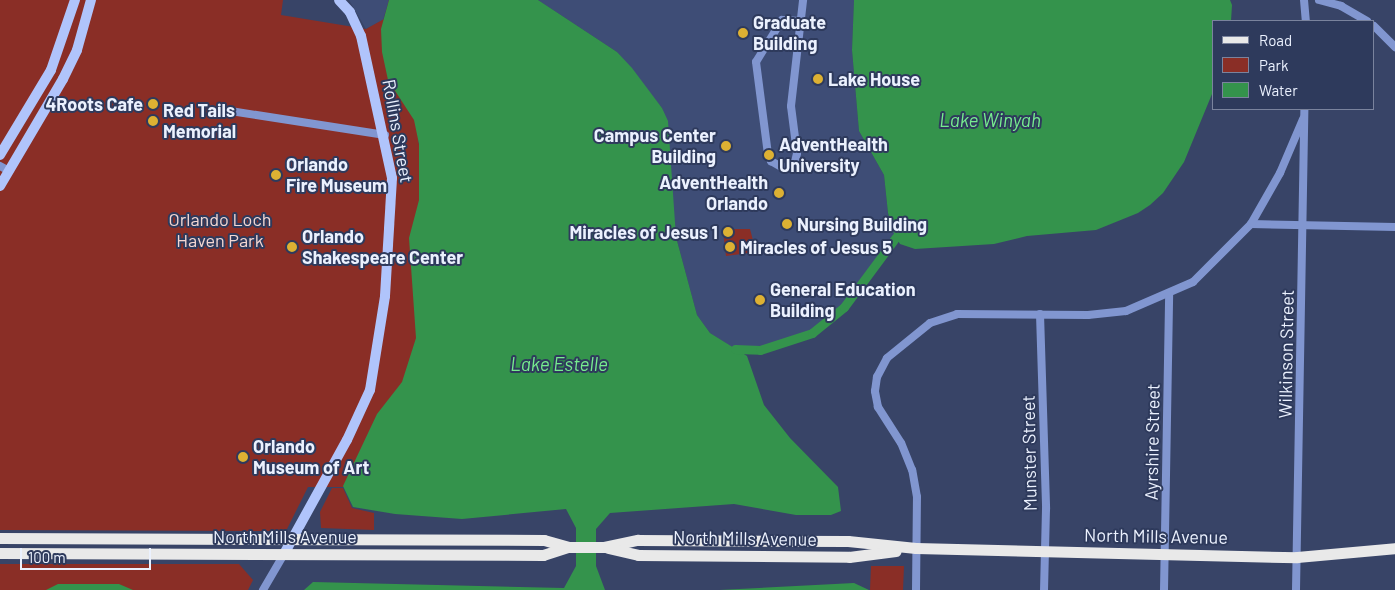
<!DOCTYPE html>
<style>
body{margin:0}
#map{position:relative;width:1395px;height:590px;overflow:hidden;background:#384467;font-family:Barlow,sans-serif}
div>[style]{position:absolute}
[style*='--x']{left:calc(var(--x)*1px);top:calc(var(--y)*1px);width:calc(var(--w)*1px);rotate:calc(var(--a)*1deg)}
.built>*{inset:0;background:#3e4d76}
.green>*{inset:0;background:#8a2e26}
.water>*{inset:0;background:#34934c}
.canal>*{height:9px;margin:-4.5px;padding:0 4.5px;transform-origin:4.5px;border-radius:4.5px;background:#34934c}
.street>*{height:8px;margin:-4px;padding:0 4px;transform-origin:4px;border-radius:4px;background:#8196d0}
.secondary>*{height:10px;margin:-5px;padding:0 5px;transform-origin:5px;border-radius:5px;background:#b0c4fb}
.primary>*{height:11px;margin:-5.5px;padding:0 5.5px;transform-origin:5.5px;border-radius:5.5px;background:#e9e9e9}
.dots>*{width:14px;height:14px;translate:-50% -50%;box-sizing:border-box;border:2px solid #2e3a5c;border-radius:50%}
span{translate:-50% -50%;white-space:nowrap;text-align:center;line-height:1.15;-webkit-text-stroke:4px #2e3a5c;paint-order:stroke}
.poi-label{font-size:18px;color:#ebf1fe;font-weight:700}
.left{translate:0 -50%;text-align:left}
.right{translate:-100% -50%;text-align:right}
.street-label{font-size:18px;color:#ebf1fe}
.park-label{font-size:18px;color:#f4d7d2}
.water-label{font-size:19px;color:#77ed8f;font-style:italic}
.legend{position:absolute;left:1212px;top:20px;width:162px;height:90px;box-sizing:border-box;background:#2e3a5c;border:1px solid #7a839d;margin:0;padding:6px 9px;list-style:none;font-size:15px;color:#ebf1fe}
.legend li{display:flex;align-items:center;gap:10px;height:25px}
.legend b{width:25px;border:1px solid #7a839d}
.scale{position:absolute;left:20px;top:548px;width:131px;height:22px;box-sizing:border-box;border:2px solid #ebf1fe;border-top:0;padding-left:6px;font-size:15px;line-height:18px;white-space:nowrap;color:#ebf1fe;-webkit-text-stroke:4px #2e3a5c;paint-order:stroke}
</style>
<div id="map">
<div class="built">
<div style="clip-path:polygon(349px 0,389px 0,383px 20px,366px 29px)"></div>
<div style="clip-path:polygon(538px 0,854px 0,852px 50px,859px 131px,884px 175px,888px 213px,896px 237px,844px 307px,812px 333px,760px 350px,735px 349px,710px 333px,697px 315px,676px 237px,662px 108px,617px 52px)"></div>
</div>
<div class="green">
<div style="clip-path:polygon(0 0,283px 0,281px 15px,366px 29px,384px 19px,389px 0,403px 0,438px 317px,372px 487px,308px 487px,286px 531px,0 530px)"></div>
<div style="clip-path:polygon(733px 229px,750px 229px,756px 252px,726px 256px,723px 231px)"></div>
<div style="clip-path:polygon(332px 488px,343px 488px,352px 508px,374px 513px,374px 530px,321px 528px,320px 512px)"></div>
<div style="clip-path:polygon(0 564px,239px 564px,253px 580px,248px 590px,0 590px)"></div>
<div style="clip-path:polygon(871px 566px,904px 566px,903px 590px,870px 590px)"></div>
</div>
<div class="water">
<div style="clip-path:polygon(389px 0,538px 0,617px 52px,632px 68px,662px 108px,668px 121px,676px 237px,697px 315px,710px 333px,747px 356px,764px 405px,790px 438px,838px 487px,841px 511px,831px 515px,796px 515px,734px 504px,610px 513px,596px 529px,596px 566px,605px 590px,304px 590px,313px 582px,564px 588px,576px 566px,576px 528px,566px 509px,462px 519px,395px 514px,353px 507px,343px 486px,377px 414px,402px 382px,416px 338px,409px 238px,419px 200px,419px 144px,414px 120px,388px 80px,382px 52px,381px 29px)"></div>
<div style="clip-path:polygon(854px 0,1230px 0,1232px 5px,1231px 21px,1214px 21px,1212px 94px,1184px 162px,1163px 193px,1150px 205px,1138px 213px,1096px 230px,1027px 236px,994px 244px,915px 249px,900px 244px,894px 234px,888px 213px,884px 175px,859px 131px,852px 50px)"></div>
<div style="clip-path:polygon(854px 583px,869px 590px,719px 590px)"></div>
<div style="clip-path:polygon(58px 584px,119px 584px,133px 590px,46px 590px)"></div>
</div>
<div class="canal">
<div style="--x:735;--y:349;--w:25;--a:2"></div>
<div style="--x:760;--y:350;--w:55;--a:-18.1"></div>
<div style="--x:812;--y:333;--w:41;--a:-39.1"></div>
<div style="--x:844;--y:307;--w:87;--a:-53.4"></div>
</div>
<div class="street">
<div style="--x:1304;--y:0;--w:21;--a:85"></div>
<div style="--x:1319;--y:0;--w:23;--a:15"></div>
<div style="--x:1341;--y:6;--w:30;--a:30"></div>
<div style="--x:800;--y:21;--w:18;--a:-177"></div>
<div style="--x:782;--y:20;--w:49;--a:121.8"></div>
<div style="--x:756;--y:62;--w:93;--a:82.6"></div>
<div style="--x:768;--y:154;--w:8;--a:67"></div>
<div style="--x:771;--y:161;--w:14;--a:30"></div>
<div style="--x:783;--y:168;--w:13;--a:-27"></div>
<div style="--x:795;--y:162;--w:9;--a:-77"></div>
<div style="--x:797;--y:153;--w:47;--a:-97.3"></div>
<div style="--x:791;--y:106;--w:107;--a:-83.5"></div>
<div style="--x:1374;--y:26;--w:30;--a:45"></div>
<div style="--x:224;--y:110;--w:163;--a:8.8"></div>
<div style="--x:0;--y:166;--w:10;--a:29"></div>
<div style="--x:1251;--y:224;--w:144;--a:1.2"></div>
<div style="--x:1040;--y:314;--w:195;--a:88.2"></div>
<div style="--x:1046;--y:509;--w:81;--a:91.4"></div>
<div style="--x:263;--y:590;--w:42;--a:-59.7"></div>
<div style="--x:916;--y:590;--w:93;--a:-89.4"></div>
<div style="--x:917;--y:497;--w:27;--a:-100"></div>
<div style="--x:912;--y:470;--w:29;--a:-112"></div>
<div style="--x:901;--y:443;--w:43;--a:-122.6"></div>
<div style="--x:878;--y:407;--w:16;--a:-101"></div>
<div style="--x:875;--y:391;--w:14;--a:-82"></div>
<div style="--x:877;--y:377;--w:21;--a:-62"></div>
<div style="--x:887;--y:358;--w:55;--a:-39.1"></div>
<div style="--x:930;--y:323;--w:28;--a:-18"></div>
<div style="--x:957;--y:314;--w:131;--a:0.4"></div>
<div style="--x:1088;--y:315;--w:38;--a:-6"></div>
<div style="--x:1126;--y:311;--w:73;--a:-23.4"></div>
<div style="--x:1193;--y:282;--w:82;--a:-45"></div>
<div style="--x:1251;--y:224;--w:59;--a:-60.4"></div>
<div style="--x:1280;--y:173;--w:59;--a:-66.9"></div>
<div style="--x:1164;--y:590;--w:295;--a:-89"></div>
<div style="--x:1296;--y:590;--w:481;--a:-89"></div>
</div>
<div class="secondary">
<div style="--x:0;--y:155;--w:99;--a:-59"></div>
<div style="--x:51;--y:70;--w:74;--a:-71.1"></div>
<div style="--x:0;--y:186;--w:124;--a:-59.5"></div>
<div style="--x:63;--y:79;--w:32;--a:-64"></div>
<div style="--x:77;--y:50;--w:52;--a:-74.4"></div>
<div style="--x:284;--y:554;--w:130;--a:-61.1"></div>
<div style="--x:347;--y:440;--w:55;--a:-65.3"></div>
<div style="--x:370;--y:390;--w:95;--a:-80.9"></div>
<div style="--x:385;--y:296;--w:118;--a:-86.6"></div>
<div style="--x:392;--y:178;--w:145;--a:-102.3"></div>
<div style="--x:361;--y:36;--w:26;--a:-115"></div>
<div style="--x:350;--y:12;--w:16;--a:-133"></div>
</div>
<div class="primary">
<div style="--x:0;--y:538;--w:544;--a:0.21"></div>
<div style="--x:544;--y:540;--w:25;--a:16"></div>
<div style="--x:568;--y:547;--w:36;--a:0"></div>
<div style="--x:604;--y:547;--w:35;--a:-12"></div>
<div style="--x:638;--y:540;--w:210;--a:0.3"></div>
<div style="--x:848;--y:541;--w:68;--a:5.9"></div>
<div style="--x:916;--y:548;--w:381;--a:1.4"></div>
<div style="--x:1297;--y:557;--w:98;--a:-5.2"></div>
<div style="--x:608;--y:548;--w:31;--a:13"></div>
<div style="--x:638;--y:555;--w:211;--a:0.5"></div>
<div style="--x:849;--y:557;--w:47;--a:-7.3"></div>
<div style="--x:0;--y:553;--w:543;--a:0.21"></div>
<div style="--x:543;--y:555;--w:26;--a:-18"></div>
</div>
<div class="dots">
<div style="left:743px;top:33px;background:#ddb133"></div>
<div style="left:818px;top:79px;background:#ddb133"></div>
<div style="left:153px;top:104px;background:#ddb133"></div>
<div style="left:153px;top:121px;background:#ddb133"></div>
<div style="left:726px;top:146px;background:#ddb133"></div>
<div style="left:769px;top:155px;background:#ddb133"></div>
<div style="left:276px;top:175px;background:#ddb133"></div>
<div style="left:779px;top:193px;background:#ddb133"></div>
<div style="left:787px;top:224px;background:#ddb133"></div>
<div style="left:728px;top:232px;background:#ddb133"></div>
<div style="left:292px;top:247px;background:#ddb133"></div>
<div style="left:730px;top:247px;background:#ddb133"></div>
<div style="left:760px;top:300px;background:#ddb133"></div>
<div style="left:243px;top:457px;background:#ddb133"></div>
</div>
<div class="poi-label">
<span class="left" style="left:753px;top:33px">Graduate<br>Building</span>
<span class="left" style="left:828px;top:79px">Lake House</span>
<span class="right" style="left:143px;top:104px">4Roots Cafe</span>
<span class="left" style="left:163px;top:121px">Red Tails<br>Memorial</span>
<span class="right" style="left:716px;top:146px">Campus Center<br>Building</span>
<span class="left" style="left:779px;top:155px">AdventHealth<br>University</span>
<span class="left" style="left:286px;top:175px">Orlando<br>Fire Museum</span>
<span class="right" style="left:768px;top:193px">AdventHealth<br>Orlando</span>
<span class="left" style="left:797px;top:224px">Nursing Building</span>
<span class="right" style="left:718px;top:232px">Miracles of Jesus 1</span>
<span class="left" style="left:302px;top:247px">Orlando<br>Shakespeare Center</span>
<span class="left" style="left:740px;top:247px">Miracles of Jesus 5</span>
<span class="left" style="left:770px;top:300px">General Education<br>Building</span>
<span class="left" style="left:253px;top:457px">Orlando<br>Museum of Art</span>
</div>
<div class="street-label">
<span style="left:398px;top:131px;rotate:80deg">Rollins Street</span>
<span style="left:1286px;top:354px;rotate:-89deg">Wilkinson Street</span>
<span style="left:1152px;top:442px;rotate:-89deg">Ayrshire Street</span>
<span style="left:1029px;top:453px;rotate:-91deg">Munster Street</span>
<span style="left:285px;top:536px">North Mills Avenue</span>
<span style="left:1156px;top:536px;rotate:1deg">North Mills Avenue</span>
<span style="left:745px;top:538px;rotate:1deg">North Mills Avenue</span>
</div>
<div class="park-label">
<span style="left:220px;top:230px">Orlando Loch<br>Haven Park</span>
</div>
<div class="water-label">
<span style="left:990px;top:120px">Lake Winyah</span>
<span style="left:559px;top:364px">Lake Estelle</span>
</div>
<ul class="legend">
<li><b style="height:6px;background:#e9e9e9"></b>Road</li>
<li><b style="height:14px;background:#8a2e26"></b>Park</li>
<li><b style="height:14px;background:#34934c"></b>Water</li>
</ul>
<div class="scale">100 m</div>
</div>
